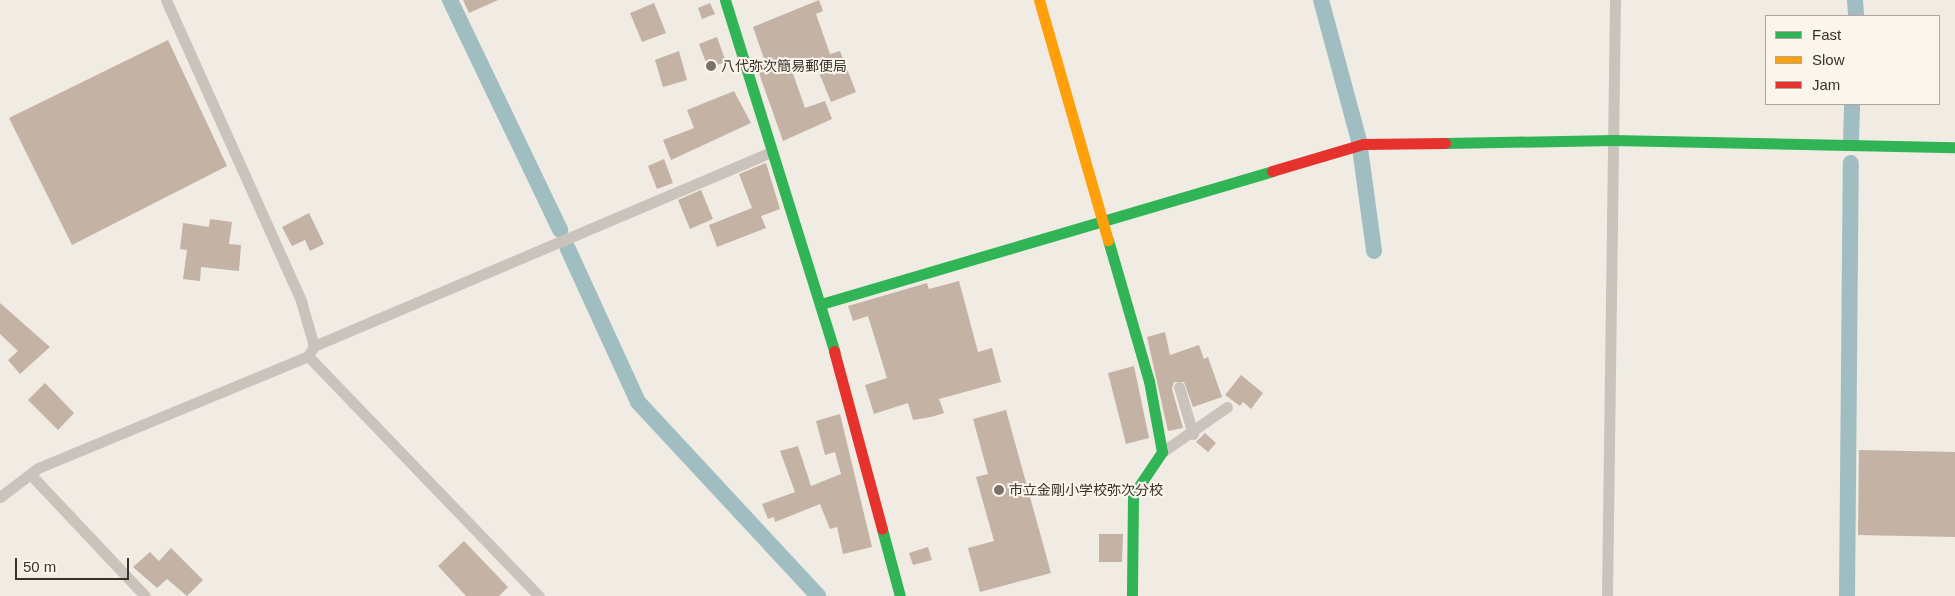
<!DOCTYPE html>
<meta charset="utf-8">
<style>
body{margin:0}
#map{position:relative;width:1955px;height:596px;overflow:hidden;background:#f0ece4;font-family:Helvetica,"Noto Sans JP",sans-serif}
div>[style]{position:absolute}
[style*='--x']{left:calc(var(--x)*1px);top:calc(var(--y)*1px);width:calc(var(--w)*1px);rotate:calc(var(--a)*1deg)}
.canal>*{height:16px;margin:-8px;padding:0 8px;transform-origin:8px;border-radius:8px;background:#a0bec2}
.building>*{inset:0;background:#c4b2a5}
.street>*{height:11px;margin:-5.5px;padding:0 5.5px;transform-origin:5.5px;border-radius:5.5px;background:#c9c3bc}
.fast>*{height:11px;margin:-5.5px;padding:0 5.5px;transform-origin:5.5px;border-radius:5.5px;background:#30b455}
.slow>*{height:11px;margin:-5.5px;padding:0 5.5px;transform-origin:5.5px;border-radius:5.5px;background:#ff9f0a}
.jam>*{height:11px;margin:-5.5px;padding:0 5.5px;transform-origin:5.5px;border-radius:5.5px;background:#e5322d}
.dots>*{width:14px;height:14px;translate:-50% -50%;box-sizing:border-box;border:2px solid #fbf6ed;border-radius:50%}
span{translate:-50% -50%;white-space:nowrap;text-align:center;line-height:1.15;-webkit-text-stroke:4px #fbf6ed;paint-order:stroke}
.poi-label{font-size:14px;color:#3b312a}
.left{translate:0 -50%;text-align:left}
.legend{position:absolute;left:1765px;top:15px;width:175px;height:90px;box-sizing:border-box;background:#fbf6ed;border:1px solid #aea79f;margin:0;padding:6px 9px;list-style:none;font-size:15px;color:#3b312a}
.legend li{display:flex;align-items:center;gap:10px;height:25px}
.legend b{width:25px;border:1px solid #aea79f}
.scale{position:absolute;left:15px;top:558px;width:114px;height:22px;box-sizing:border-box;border:2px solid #3b312a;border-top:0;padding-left:6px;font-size:15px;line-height:18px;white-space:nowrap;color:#3b312a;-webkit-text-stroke:4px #fbf6ed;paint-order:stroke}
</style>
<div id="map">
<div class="canal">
<div style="--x:450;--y:0;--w:255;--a:64.4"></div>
<div style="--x:1321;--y:0;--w:146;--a:74.9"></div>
<div style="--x:1359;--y:141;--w:111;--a:82.2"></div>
<div style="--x:1855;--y:0;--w:16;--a:86"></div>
<div style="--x:1851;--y:138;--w:34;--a:-88"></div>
<div style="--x:568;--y:249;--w:168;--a:65.4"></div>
<div style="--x:638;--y:402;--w:265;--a:47.1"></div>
<div style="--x:1847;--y:596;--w:433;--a:-89.5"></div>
</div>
<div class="building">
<div style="clip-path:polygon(463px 0,498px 0,469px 13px)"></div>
<div style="clip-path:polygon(819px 0,823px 11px,816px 14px,830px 54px,840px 51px,856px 92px,831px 102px,813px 58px,790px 65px,805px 108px,825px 101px,832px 119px,783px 141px,755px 62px,764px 59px,753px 27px)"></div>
<div style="clip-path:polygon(654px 3px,666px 33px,642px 42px,630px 13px)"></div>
<div style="clip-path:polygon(710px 3px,715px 14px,702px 19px,698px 8px)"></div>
<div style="clip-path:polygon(717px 37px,726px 62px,708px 68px,699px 44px)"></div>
<div style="clip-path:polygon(168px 40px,227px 166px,72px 245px,9px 118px)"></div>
<div style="clip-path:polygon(679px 51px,687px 80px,663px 87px,655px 60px)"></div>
<div style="clip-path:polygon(734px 91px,751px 123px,671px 160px,663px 140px,694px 128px,687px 110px)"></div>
<div style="clip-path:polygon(664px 159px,673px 183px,657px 189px,648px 166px)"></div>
<div style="clip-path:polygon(766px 163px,780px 209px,761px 216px,766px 228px,717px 247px,709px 225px,752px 208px,739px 174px)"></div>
<div style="clip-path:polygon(701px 190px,713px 219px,690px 229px,678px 200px)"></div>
<div style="clip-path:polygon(309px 213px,324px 244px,310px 251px,305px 240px,292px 246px,282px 227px)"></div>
<div style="clip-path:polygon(210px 219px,232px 222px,229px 244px,241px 245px,239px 271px,201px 267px,200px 281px,183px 279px,187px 250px,180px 249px,183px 223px,209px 227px)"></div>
<div style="clip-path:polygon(959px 281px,978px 352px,992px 348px,1001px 382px,939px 399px,944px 413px,931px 417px,913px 420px,908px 403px,874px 414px,865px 385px,887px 378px,868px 316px,853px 321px,848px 306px,927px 283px,929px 289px)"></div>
<div style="clip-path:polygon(0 303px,50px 347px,20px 374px,8px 360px,18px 351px,0 334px)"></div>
<div style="clip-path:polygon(1165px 332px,1170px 355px,1199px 345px,1204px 359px,1208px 357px,1222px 397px,1193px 407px,1184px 382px,1174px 382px,1172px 389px,1183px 428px,1168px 431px,1147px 337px)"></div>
<div style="clip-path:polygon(1134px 366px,1149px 438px,1126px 444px,1108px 373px)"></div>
<div style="clip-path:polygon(1241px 375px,1263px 393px,1251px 409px,1243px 402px,1240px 406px,1225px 395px)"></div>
<div style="clip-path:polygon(45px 383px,74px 413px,58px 430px,28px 400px)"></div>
<div style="clip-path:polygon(1006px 410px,1051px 573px,980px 592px,968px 548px,994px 541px,976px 477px,988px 474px,973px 419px)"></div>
<div style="clip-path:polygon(840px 414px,872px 547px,843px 554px,837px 527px,830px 529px,820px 504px,775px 522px,774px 517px,768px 519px,762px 504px,795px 492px,780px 451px,798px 446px,811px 486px,841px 474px,835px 452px,825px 455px,816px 421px)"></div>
<div style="clip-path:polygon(1205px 433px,1216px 443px,1208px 452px,1196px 442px)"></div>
<div style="clip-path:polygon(1859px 450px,1955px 452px,1955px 537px,1858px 535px)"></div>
<div style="clip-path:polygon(1099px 534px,1123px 534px,1122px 562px,1099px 562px)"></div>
<div style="clip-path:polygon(464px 541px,508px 587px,499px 596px,466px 596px,438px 566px)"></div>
<div style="clip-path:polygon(928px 547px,932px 560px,913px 565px,909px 553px)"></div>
<div style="clip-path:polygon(171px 548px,203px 580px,187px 596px,167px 579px,157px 588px,133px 567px,150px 552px,159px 561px)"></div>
</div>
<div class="street">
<div style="--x:166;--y:0;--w:330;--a:65.8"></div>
<div style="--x:301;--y:301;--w:47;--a:73.9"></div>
<div style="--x:308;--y:356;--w:12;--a:-59"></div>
<div style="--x:314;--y:346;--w:497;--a:-23"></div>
<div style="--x:308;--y:356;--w:333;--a:46.1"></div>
<div style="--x:1179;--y:387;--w:49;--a:73.4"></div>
<div style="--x:1162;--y:452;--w:79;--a:-34.7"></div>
<div style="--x:31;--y:475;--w:166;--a:46.7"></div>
<div style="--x:0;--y:497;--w:48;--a:-37.3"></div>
<div style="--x:38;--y:468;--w:292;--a:-22.5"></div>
<div style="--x:1607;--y:596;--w:596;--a:-89.23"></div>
</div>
<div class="fast">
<div style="--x:725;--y:0;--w:368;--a:72.7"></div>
<div style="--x:1445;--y:143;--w:168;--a:-1"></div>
<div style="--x:1613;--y:140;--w:342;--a:1.2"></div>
<div style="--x:1108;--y:240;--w:147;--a:73.8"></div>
<div style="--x:1149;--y:381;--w:72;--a:79.6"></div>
<div style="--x:1162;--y:452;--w:52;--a:124"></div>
<div style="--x:1133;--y:495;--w:101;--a:90.6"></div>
<div style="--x:821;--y:304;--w:470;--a:-16.4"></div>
<div style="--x:882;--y:529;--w:69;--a:75"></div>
</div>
<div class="slow">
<div style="--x:1039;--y:0;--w:250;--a:74"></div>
</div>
<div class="jam">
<div style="--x:1272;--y:171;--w:95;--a:-16.5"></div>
<div style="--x:1363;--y:144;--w:82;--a:-0.7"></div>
<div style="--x:834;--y:351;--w:184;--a:74.9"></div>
</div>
<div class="dots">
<div style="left:711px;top:66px;background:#7a726b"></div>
<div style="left:999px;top:490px;background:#7a726b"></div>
</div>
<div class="poi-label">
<span class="left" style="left:721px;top:66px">八代弥次簡易郵便局</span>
<span class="left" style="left:1009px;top:490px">市立金剛小学校弥次分校</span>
</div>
<ul class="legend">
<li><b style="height:6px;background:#30b455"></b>Fast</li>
<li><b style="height:6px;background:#ff9f0a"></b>Slow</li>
<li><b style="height:6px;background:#e5322d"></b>Jam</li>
</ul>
<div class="scale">50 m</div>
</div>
